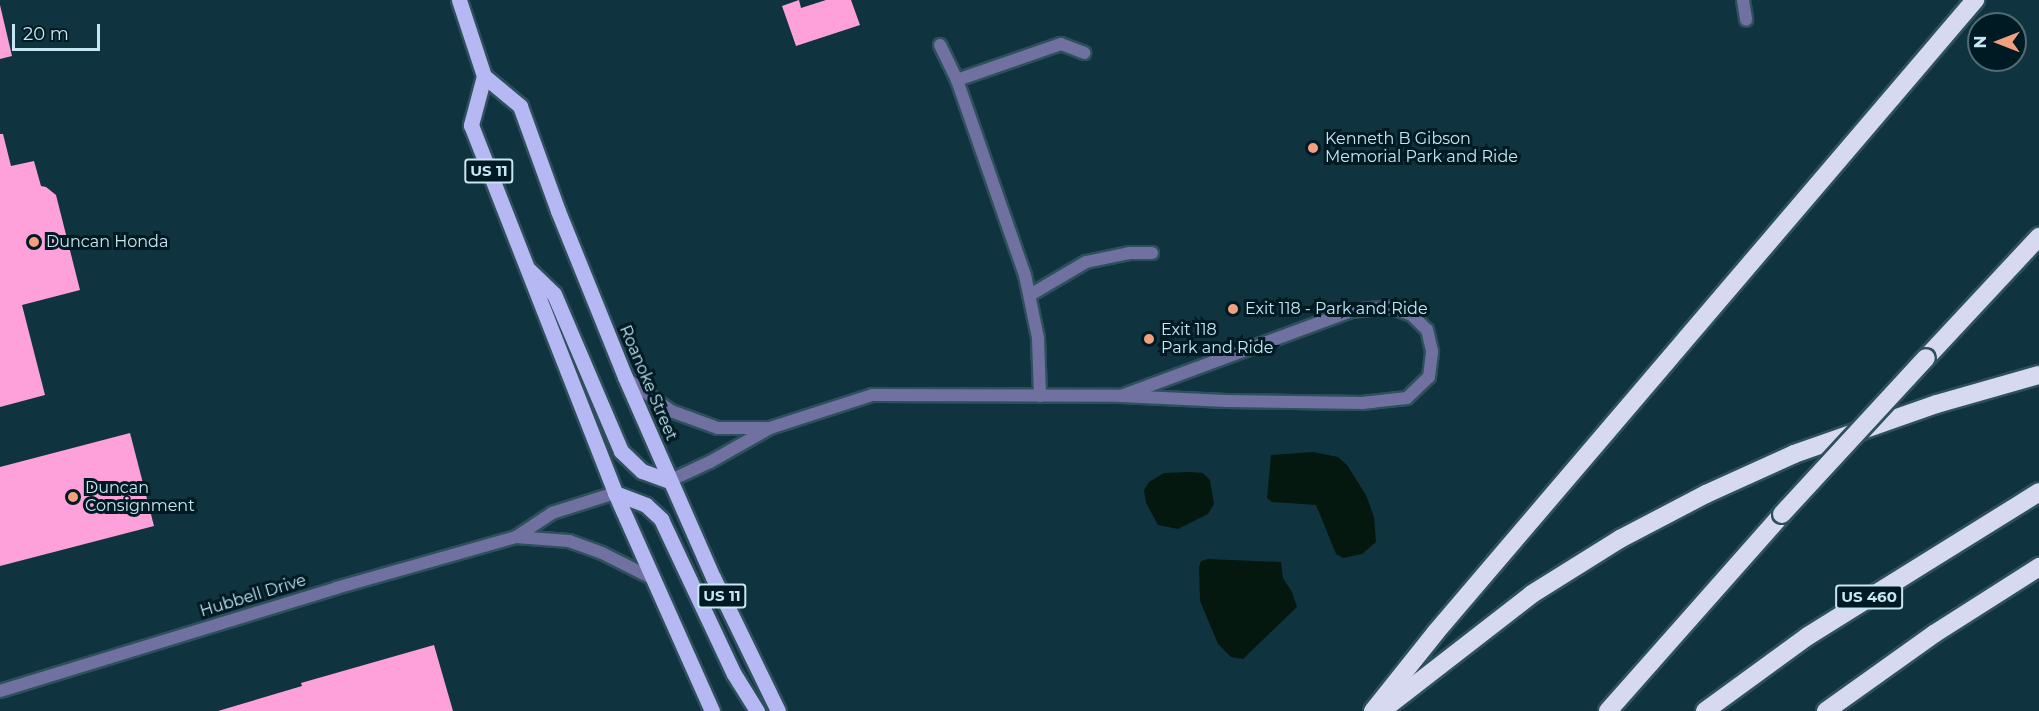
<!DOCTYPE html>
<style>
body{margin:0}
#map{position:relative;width:2039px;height:711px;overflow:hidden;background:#10343f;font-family:Montserrat,sans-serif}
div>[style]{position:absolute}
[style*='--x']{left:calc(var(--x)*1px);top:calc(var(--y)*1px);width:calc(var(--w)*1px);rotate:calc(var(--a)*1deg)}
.water>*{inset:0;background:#04180f}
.building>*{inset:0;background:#fea1db}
.roads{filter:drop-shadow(2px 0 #2d505c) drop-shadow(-2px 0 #2d505c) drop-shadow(0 2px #2d505c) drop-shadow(0 -2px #2d505c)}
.lane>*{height:12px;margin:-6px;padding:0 6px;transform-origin:6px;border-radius:6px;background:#7071a1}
.street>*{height:12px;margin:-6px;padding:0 6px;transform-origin:6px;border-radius:6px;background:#7071a1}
.primary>*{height:15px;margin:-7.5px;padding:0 7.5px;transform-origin:7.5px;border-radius:7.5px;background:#b6b8f3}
.highway>*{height:18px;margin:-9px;padding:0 9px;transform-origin:9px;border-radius:9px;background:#d7d9f0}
.bridges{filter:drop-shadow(2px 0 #2d505c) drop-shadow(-2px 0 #2d505c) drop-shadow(0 2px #2d505c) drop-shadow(0 -2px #2d505c)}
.highway-bridge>*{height:18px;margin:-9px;padding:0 9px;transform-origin:9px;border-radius:9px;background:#d7d9f0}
.dots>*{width:16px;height:16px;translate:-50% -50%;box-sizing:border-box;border:3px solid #001a23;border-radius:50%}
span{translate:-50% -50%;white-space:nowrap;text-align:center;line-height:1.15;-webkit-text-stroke:6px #001a23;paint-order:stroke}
.shield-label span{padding:2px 4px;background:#001a23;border:2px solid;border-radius:4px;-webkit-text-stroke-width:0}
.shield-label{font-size:15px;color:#c5e6f2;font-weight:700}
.poi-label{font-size:16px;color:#c5e6f2}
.left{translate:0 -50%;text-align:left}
.street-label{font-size:16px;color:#c5e6f2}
.north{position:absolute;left:1967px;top:12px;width:60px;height:60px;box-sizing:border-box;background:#001a23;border:2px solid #4f6c76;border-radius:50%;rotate:270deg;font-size:16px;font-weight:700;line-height:24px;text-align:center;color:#c5e6f2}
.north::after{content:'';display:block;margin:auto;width:21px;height:27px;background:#f2a080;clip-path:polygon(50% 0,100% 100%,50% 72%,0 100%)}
.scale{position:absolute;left:12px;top:24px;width:88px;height:27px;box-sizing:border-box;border:3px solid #c5e6f2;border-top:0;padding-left:8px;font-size:18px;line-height:21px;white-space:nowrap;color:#c5e6f2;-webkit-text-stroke:4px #001a23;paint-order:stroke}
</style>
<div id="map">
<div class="water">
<div style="clip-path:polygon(1313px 452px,1338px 457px,1347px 465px,1366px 495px,1374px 517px,1376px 542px,1362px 554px,1343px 558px,1336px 554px,1316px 505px,1272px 502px,1267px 498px,1271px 455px)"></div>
<div style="clip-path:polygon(1189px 472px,1203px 473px,1210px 480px,1214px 504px,1208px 514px,1178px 529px,1158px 525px,1146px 503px,1144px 490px,1149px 482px,1164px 473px)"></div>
<div style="clip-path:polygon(1208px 559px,1281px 562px,1283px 578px,1292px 592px,1297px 607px,1243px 659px,1231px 657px,1218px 644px,1200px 601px,1199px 567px,1201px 561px)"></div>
</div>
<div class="building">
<div style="clip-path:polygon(799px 0,801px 8px,826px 0,851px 0,860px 25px,796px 46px,782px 6px)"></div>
<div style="clip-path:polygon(0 5px,12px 56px,0 59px)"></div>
<div style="clip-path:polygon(0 134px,3px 134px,11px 166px,34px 161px,41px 186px,46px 187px,56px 195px,80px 290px,22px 305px,45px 395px,0 407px)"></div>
<div style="clip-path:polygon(130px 433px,154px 526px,0 566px,0 467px)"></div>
<div style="clip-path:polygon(434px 645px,453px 711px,218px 711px,302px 686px,301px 683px)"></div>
</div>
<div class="roads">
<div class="lane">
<div style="--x:940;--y:45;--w:39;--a:64"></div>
<div style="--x:957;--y:80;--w:207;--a:70.8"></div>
<div style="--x:1025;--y:275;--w:64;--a:78.3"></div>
<div style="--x:1038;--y:338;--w:58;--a:88"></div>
<div style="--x:957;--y:80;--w:110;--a:-19.1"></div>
<div style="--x:1061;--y:44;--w:25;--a:21"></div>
<div style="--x:1030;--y:295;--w:65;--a:-30.5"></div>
<div style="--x:1086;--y:262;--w:44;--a:-11.8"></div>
<div style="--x:1129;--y:253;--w:23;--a:0"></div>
<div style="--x:626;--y:378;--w:56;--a:36.3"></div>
<div style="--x:671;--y:411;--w:50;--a:19.9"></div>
<div style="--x:718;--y:428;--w:50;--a:0"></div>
<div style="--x:669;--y:481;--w:45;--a:-24.9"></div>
<div style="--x:710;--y:462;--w:69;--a:-29.5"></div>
<div style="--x:770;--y:428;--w:107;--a:-17.9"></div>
<div style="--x:872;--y:395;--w:249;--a:0.2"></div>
<div style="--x:1121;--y:396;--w:105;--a:2.7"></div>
<div style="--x:1226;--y:401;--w:136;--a:0.8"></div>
<div style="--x:1362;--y:403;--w:45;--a:-6.3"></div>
<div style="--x:1407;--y:398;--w:30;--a:-44"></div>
<div style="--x:1429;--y:377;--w:26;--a:-83"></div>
<div style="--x:1432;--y:351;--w:22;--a:-103"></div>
<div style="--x:1427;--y:330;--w:21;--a:-135"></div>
<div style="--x:1412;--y:315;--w:23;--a:-160"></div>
<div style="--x:1390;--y:307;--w:39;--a:174"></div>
<div style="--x:1351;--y:311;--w:245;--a:159.7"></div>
</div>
<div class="street">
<div style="--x:1743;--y:0;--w:20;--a:81"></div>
<div style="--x:516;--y:537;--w:53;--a:4.3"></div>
<div style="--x:569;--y:541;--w:35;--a:20"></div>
<div style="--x:602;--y:553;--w:56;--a:26.6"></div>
<div style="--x:0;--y:691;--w:351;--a:-17"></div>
<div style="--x:336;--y:588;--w:187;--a:-15.8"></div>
<div style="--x:516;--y:537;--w:43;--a:-33.7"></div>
<div style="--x:552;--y:513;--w:66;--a:-17.6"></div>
</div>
<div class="primary">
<div style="--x:459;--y:0;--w:80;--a:71.8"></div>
<div style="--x:484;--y:76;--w:51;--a:104.9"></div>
<div style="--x:471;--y:125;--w:395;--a:68.6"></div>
<div style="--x:615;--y:493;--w:239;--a:66"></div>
<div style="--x:484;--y:76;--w:47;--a:39.8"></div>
<div style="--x:520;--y:106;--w:112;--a:70.1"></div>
<div style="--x:558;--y:211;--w:179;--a:68"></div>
<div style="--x:625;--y:377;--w:219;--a:66.3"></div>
<div style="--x:713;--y:577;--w:149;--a:64.1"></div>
<div style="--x:528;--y:269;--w:36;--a:44"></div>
<div style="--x:554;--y:294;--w:171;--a:66.9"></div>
<div style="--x:621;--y:451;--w:29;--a:44"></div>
<div style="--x:642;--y:471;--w:29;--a:20"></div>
<div style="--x:615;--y:493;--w:33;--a:21"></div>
<div style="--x:646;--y:505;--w:21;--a:43"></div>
<div style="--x:661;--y:519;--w:171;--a:64.8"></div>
<div style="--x:734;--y:674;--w:44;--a:58.1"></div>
</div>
<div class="highway">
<div style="--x:1926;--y:358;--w:166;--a:-47"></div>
<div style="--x:1384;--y:709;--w:187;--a:-37.8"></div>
<div style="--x:1532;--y:594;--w:104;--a:-32"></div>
<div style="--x:1620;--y:539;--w:97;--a:-27.6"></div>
<div style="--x:1706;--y:494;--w:97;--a:-24.4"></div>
<div style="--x:1794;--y:454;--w:151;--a:-19.3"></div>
<div style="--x:1937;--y:404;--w:106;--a:-15.9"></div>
<div style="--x:1373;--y:711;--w:101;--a:-51.4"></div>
<div style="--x:1436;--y:632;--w:831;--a:-49.54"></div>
<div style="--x:1608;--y:711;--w:263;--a:-48.5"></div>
<div style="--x:1705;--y:711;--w:127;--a:-36.1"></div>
<div style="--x:1808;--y:636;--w:272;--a:-31.9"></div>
<div style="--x:1826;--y:711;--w:133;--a:-35.5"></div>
<div style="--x:1934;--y:634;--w:125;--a:-32.5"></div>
</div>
</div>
<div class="bridges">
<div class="highway-bridge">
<div style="--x:1782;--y:514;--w:212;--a:-47.3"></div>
</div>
</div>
<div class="dots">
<div style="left:1313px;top:148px;background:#f2a080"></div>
<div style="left:34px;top:242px;background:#f2a080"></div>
<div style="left:1233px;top:309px;background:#f2a080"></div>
<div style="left:1149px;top:339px;background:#f2a080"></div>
<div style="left:73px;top:497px;background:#f2a080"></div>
</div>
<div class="shield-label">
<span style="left:489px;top:171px">US 11</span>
<span style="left:722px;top:596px">US 11</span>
<span style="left:1869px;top:597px">US 460</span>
</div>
<div class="poi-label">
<span class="left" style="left:1325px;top:148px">Kenneth B Gibson<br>Memorial Park and Ride</span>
<span class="left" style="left:46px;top:242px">Duncan Honda</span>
<span class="left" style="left:1245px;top:309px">Exit 118 - Park and Ride</span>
<span class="left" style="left:1161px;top:339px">Exit 118<br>Park and Ride</span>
<span class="left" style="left:85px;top:497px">Duncan<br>Consignment</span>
</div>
<div class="street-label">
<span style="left:648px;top:383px;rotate:67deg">Roanoke Street</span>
<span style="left:253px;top:596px;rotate:-17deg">Hubbell Drive</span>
</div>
<div class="north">N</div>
<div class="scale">20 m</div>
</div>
